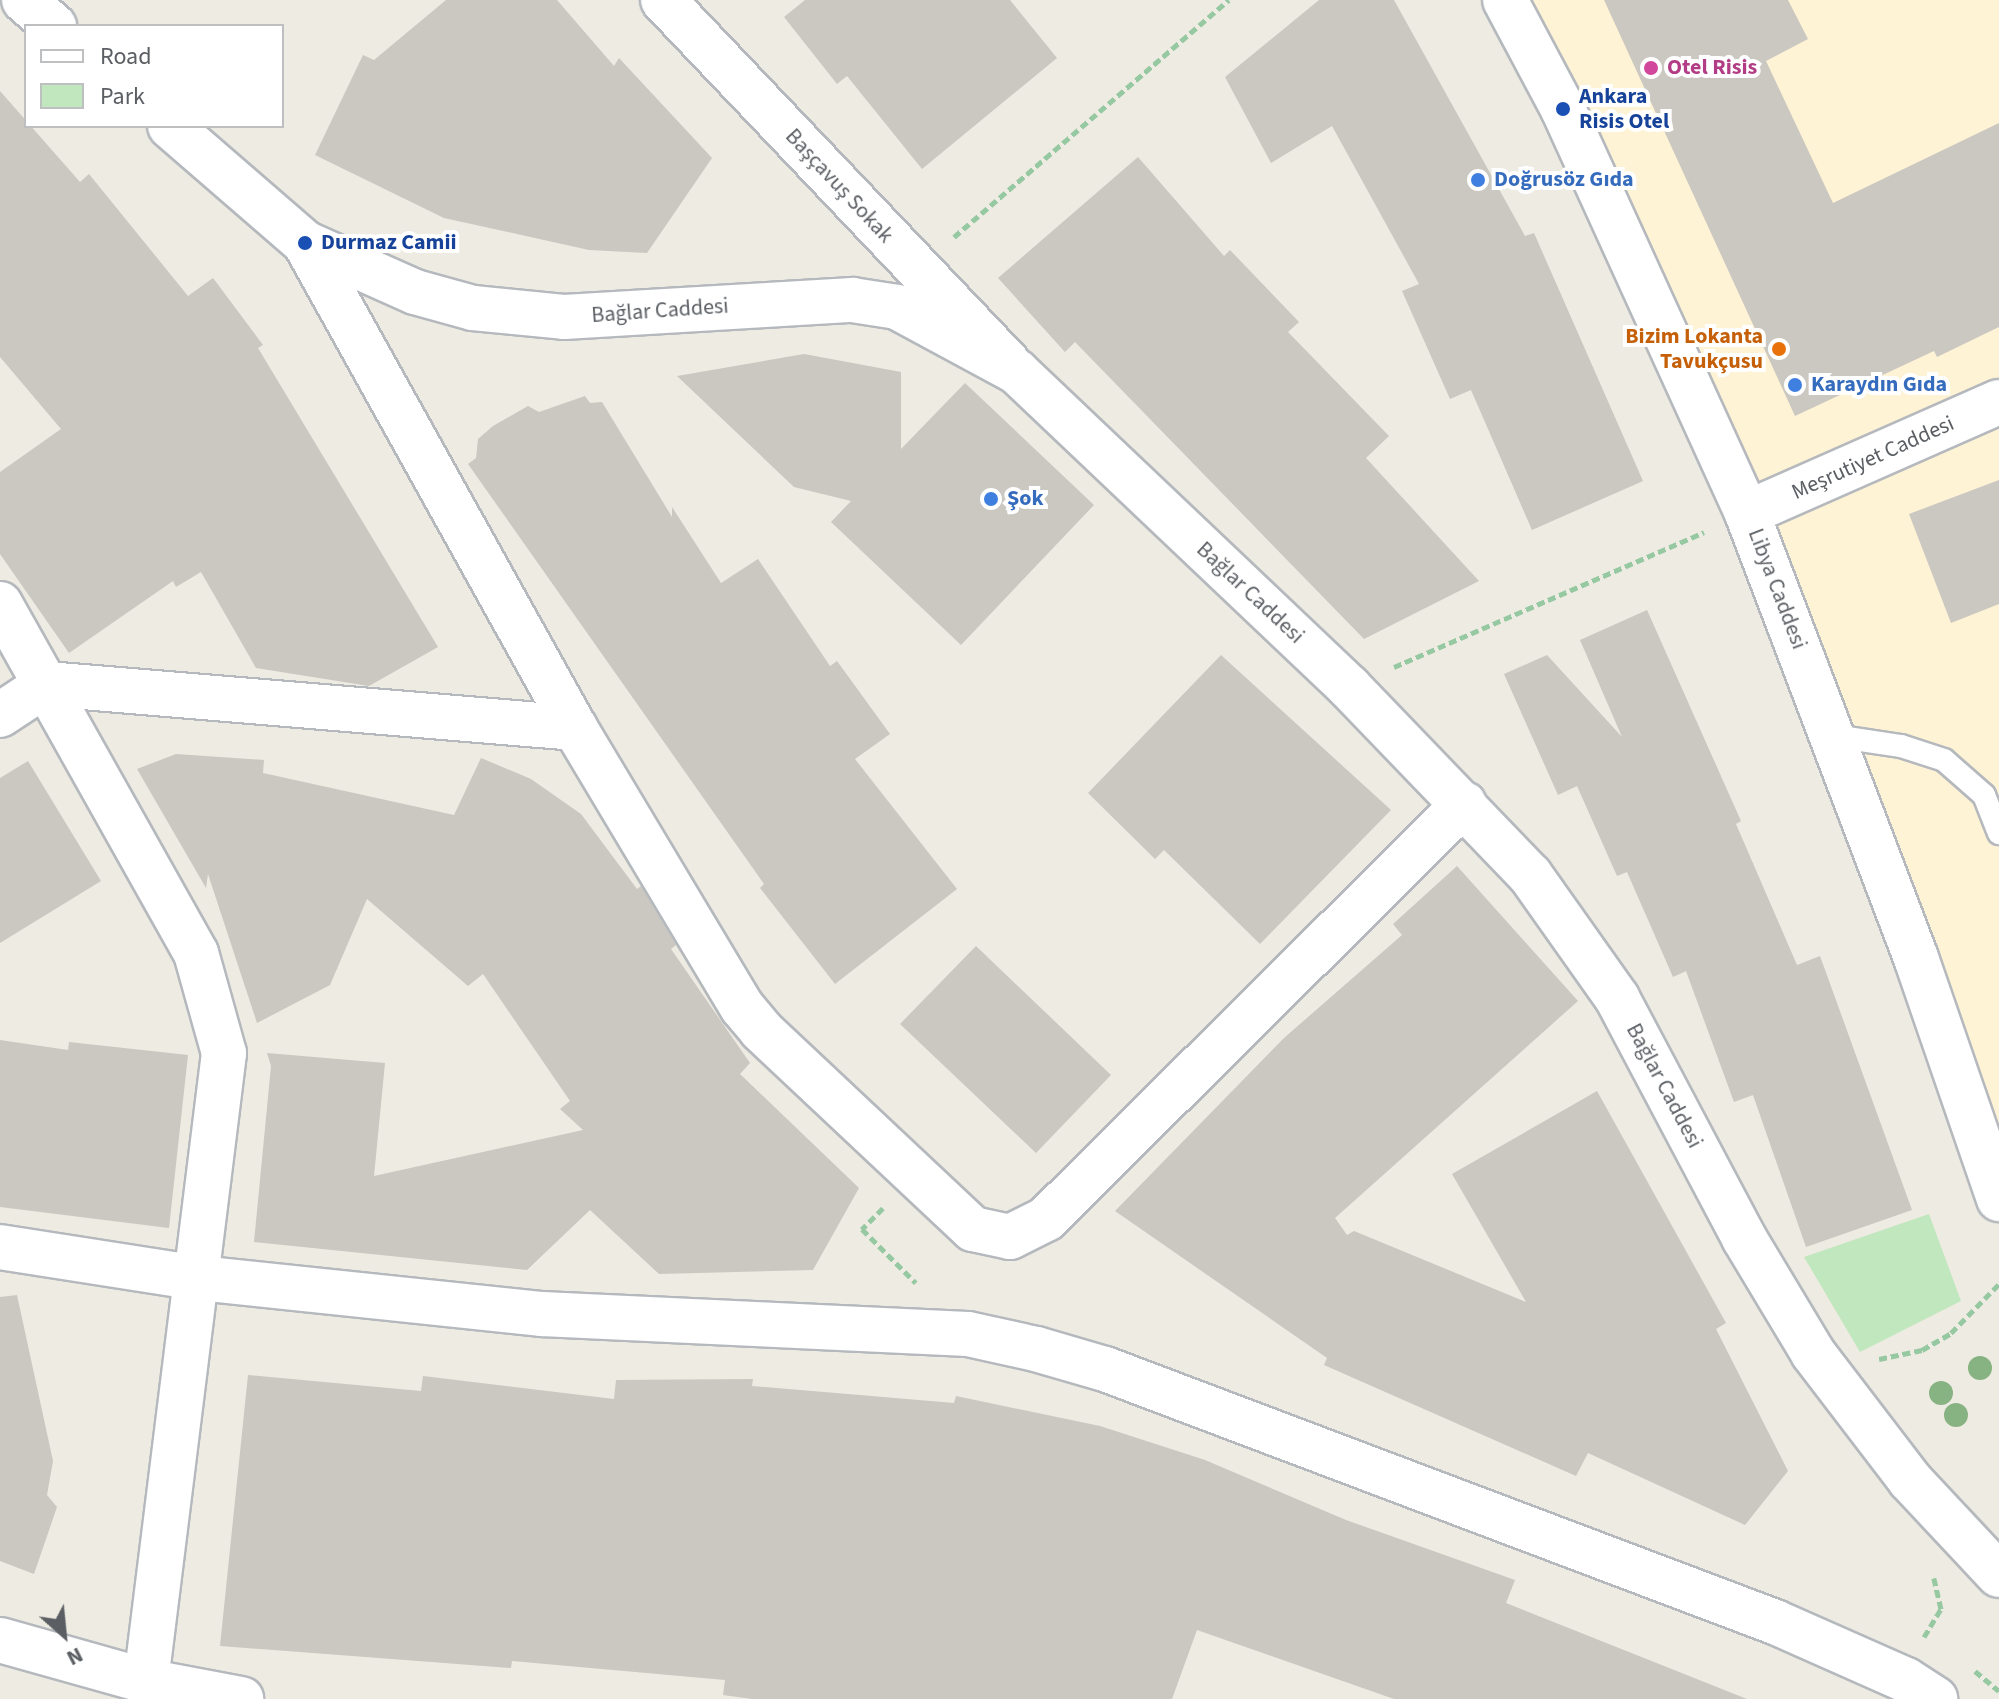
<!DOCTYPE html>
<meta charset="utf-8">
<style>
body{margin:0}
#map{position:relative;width:1999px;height:1699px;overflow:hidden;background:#eeebe2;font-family:"Source Sans 3",sans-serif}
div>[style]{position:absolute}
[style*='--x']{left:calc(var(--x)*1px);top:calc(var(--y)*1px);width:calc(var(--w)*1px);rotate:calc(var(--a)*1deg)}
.commercial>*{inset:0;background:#fff3d6}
.green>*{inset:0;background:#c1e7be}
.building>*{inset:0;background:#cbc7c1}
.path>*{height:5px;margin-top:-2.5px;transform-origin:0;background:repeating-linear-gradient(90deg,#96c8a1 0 8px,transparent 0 12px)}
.roads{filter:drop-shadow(2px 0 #b5b9bd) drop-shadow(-2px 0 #b5b9bd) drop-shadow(0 2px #b5b9bd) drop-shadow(0 -2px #b5b9bd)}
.lane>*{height:22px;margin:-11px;padding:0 11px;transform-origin:11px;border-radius:11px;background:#fff}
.street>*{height:44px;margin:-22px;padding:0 22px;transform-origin:22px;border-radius:22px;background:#fff}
.secondary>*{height:44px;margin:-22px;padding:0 22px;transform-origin:22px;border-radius:22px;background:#fff}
.trees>*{width:24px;height:24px;margin:-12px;border-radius:50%;background:#87b281}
.dots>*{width:22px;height:22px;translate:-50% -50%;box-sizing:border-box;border:4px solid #fff;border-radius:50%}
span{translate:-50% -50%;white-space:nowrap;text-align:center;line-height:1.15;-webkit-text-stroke:8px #fff;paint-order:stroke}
.hotel-label{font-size:22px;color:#b23c85;font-weight:700}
.left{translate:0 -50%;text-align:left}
.transit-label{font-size:22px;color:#164399;font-weight:700}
.shop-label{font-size:22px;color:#366cbe;font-weight:700}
.street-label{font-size:22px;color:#5b5f64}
.food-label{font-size:22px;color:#c56008;font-weight:700}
.right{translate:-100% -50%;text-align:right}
.legend{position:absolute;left:24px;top:24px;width:260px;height:104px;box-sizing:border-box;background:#fff;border:2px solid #bdbfc1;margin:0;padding:10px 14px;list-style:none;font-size:24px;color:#5b5f64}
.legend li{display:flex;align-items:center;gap:16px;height:40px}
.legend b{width:40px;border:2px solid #bdbfc1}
.north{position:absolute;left:24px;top:1595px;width:80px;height:80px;-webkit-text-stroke:6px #fff;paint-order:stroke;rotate:153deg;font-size:22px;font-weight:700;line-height:32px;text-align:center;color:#5b5f64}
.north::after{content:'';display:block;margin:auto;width:28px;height:36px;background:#5b5f64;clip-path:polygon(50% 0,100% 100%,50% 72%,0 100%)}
</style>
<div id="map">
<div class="commercial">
<div style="clip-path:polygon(1505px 0,1999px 0,1999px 1199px,1916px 958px)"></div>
</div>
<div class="green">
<div style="clip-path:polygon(1929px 1214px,1961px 1301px,1860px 1352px,1804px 1257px)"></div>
</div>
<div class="building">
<div style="clip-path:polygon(446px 0,557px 0,614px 66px,619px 58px,712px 158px,647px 253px,589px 250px,444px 218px,315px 155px,363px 55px,374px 60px)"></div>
<div style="clip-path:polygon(805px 0,1010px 0,1057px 58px,922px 169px,847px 76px,837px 84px,784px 17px)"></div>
<div style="clip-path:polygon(1319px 0,1394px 0,1525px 236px,1534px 233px,1643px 481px,1532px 530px,1471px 390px,1450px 399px,1402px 291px,1419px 284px,1332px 126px,1271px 163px,1225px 77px)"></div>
<div style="clip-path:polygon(1604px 0,1788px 0,1808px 39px,1766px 61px,1833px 203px,1999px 123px,1999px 327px,1937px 357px,1934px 351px,1795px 416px)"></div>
<div style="clip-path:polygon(0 91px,80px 182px,89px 174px,188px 296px,213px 278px,263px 345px,258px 348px,438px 647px,369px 686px,256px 668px,201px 572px,176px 587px,173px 581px,69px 653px,0 554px,0 472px,61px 429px,0 357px)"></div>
<div style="clip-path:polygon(1138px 157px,1224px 256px,1230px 250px,1299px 322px,1288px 332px,1389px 436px,1366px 458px,1479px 581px,1364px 639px,1075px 342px,1065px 352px,998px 278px)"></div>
<div style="clip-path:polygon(804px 354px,901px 372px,901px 449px,965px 383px,1094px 505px,961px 645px,831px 522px,851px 501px,794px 487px,677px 376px)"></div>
<div style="clip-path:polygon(585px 396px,590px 403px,602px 402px,672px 517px,672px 507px,721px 583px,758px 559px,830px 666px,837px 661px,890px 734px,855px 759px,957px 889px,835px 984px,760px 888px,764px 884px,468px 464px,476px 458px,478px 439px,493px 426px,528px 406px,539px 412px)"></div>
<div style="clip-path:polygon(1999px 480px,1999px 604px,1951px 623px,1909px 514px)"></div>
<div style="clip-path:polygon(1647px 610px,1741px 821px,1736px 824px,1797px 965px,1820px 956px,1912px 1210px,1806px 1247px,1753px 1095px,1734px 1102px,1686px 971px,1673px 977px,1627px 872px,1617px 876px,1577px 786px,1558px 795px,1504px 674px,1547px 655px,1622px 737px,1580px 640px)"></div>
<div style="clip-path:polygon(1221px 655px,1391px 810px,1260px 944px,1164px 850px,1155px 859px,1088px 793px)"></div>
<div style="clip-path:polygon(176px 754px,264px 760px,263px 773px,454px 815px,481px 758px,531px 779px,581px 814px,637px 889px,641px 886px,676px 945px,671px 949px,750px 1063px,740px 1074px,859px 1188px,813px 1270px,659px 1274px,590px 1210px,527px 1270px,254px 1242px,271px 1066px,267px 1053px,385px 1063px,374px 1176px,583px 1130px,560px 1109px,570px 1101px,483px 974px,468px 986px,367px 899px,330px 985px,257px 1023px,208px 874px,206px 888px,137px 769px)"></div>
<div style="clip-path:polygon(28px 761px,101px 881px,0 943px,0 778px)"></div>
<div style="clip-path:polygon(1457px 866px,1578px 1001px,1335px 1218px,1347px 1235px,1354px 1231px,1526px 1302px,1452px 1174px,1597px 1091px,1726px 1323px,1716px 1329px,1788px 1471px,1745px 1525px,1588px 1453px,1576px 1476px,1324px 1365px,1327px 1358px,1115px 1211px,1284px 1038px,1402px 935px,1393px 924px)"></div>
<div style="clip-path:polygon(976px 946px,1111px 1075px,1036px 1153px,900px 1024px)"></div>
<div style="clip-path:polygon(0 1040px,68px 1050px,69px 1042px,188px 1055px,169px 1228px,0 1207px)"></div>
<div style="clip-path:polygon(17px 1295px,53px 1461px,47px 1495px,57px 1507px,34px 1574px,0 1561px,0 1297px)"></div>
<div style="clip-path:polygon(248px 1375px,421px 1391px,423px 1376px,614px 1399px,616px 1380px,753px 1379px,752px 1386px,954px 1403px,956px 1396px,1100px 1426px,1205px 1460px,1346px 1520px,1515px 1580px,1506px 1603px,1747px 1699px,1394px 1699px,1197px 1630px,1172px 1699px,752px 1699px,723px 1695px,725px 1680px,512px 1661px,511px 1668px,220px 1646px)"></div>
</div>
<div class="path">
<div style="--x:954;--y:237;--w:363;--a:-40.8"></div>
<div style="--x:1394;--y:667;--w:338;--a:-23.5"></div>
<div style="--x:883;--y:1208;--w:30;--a:135"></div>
<div style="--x:862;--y:1229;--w:76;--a:45"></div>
<div style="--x:1879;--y:1359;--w:44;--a:-11.8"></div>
<div style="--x:1922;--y:1350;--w:34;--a:-30"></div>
<div style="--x:1951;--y:1333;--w:69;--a:-45.6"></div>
<div style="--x:1924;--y:1637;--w:33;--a:-59"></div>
<div style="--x:1941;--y:1609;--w:32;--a:-103"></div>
<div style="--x:1975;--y:1671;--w:31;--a:40"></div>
</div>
<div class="roads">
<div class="lane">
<div style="--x:1834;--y:736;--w:68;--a:8.5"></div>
<div style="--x:1901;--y:746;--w:45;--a:18"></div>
<div style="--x:1944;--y:760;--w:53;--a:41.2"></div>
<div style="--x:1984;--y:795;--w:41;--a:68.5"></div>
</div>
<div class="street">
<div style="--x:663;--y:0;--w:501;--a:46.46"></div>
<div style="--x:305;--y:243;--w:555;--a:60.9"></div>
<div style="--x:575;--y:728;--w:325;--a:59.1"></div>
<div style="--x:742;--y:1007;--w:30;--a:50"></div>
<div style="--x:761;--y:1030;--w:291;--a:43.2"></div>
<div style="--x:973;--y:1229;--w:38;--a:12"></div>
<div style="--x:1010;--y:1237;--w:40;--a:-26.6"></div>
<div style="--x:1046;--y:1219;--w:589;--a:-44.79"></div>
<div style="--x:0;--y:604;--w:400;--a:60.7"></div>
<div style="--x:196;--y:953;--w:104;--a:74.4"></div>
<div style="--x:224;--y:1053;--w:633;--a:97.08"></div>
<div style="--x:0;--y:715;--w:56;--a:-33.4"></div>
<div style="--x:47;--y:684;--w:530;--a:4.76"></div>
<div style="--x:0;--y:1247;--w:200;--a:8.9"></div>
<div style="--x:198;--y:1278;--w:346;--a:6"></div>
<div style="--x:542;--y:1314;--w:426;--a:2.7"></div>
<div style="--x:968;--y:1334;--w:70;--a:12.4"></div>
<div style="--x:1036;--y:1349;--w:72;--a:16.2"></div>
<div style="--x:1105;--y:1369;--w:716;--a:20.69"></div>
<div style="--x:1775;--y:1622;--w:143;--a:23.9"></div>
<div style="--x:1906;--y:1680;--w:35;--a:33"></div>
</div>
<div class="secondary">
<div style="--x:24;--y:0;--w:40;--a:41"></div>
<div style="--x:1505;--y:0;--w:123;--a:62"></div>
<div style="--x:1563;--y:109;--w:444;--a:65.5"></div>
<div style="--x:1747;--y:513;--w:476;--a:69.2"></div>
<div style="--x:1916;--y:958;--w:255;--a:71"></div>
<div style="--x:170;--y:126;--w:179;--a:40.9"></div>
<div style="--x:305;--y:243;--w:120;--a:24"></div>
<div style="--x:415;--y:292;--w:60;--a:15.4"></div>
<div style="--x:473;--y:308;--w:91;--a:5.6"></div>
<div style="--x:564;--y:317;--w:289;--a:-3.4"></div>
<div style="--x:852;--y:300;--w:46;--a:8.8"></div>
<div style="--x:897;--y:307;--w:136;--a:28.4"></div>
<div style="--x:1017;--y:372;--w:458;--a:43.5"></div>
<div style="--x:1349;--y:687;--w:261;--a:46.1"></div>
<div style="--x:1530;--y:875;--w:151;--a:54.7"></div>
<div style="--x:1617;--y:998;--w:272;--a:62.1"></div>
<div style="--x:1744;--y:1238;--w:134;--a:59"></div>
<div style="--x:1813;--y:1353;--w:160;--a:52.6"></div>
<div style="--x:1910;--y:1480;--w:130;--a:46.9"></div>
<div style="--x:1747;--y:513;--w:275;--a:-23.8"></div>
<div style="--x:0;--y:1640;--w:152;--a:15.7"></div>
<div style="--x:146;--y:1681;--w:97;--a:10.7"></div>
</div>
</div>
<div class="trees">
<div style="left:1980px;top:1368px"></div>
<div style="left:1941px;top:1393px"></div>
<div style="left:1956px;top:1415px"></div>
</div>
<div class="dots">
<div style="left:1651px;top:68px;background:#d1479c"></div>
<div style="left:1563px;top:109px;background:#1a4fb4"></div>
<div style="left:1478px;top:180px;background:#3f7fe0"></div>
<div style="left:305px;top:243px;background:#1a4fb4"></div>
<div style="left:1779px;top:349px;background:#e8710a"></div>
<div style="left:1795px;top:385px;background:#3f7fe0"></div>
<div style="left:991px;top:499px;background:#3f7fe0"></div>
</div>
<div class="hotel-label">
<span class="left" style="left:1667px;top:68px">Otel Risis</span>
</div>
<div class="transit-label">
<span class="left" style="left:1579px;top:109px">Ankara<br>Risis Otel</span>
<span class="left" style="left:321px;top:243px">Durmaz Camii</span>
</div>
<div class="shop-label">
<span class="left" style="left:1494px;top:180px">Doğrusöz Gıda</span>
<span class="left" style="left:1811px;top:385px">Karaydın Gıda</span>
<span class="left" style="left:1007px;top:499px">Şok</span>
</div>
<div class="street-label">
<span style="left:839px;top:186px;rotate:47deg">Başçavuş Sokak</span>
<span style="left:660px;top:311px;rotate:-4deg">Bağlar Caddesi</span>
<span style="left:1873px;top:458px;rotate:-24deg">Meşrutiyet Caddesi</span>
<span style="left:1777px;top:589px;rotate:69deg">Libya Caddesi</span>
<span style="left:1250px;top:593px;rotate:43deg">Bağlar Caddesi</span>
<span style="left:1664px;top:1086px;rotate:62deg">Bağlar Caddesi</span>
</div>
<div class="food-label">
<span class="right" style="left:1763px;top:349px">Bizim Lokanta<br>Tavukçusu</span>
</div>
<ul class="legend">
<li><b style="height:10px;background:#fff"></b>Road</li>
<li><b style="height:22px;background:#c1e7be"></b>Park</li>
</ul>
<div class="north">N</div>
</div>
